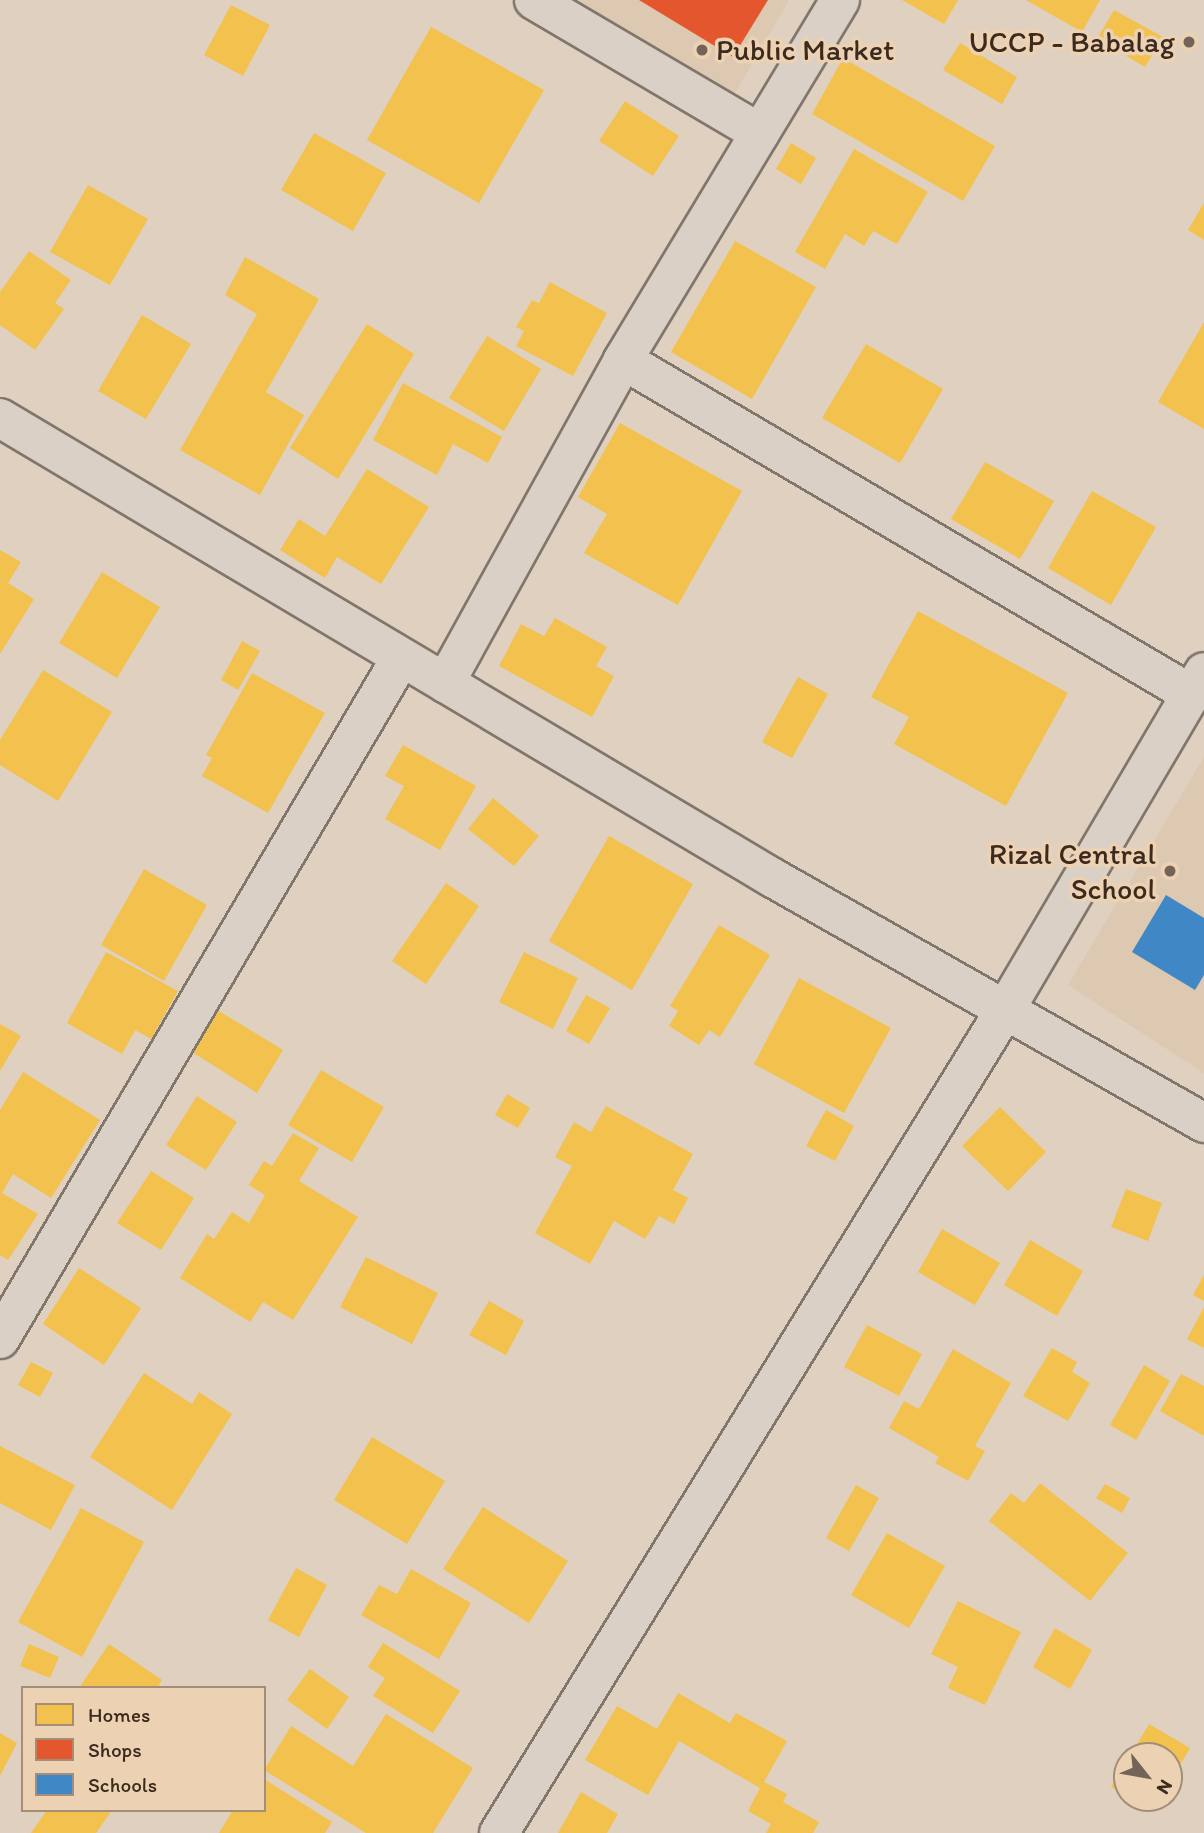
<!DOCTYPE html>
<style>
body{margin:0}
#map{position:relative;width:1204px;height:1833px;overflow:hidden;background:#dfd0c0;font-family:Itim,sans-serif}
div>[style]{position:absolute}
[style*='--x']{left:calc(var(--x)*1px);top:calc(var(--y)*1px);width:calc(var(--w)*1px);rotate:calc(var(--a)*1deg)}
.built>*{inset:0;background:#ddc8b1}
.homes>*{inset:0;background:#f2c14e}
.shops>*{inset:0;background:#e4572e}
.schools>*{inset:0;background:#3f88c5}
.roads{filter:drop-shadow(2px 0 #80766c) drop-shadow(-2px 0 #80766c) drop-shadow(0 2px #80766c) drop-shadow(0 -2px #80766c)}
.minor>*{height:38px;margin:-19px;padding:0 19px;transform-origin:19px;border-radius:19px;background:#dad0c5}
.dots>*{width:19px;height:19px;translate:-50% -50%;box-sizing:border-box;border:4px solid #ecd1b3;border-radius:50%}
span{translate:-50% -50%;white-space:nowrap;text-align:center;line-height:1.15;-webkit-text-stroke:7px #ecd1b3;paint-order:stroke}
.poi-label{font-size:30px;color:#3b2a1e}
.right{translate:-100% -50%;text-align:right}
.left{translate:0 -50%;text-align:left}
.legend{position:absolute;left:21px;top:1686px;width:245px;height:126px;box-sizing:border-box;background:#ecd1b3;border:2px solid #a58e77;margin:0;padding:9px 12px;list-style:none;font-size:21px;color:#3b2a1e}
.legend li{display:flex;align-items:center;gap:14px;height:35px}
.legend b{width:35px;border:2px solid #a58e77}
.north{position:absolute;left:1113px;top:1742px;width:70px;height:70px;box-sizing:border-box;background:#ecd1b3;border:2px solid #a58e77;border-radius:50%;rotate:121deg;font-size:19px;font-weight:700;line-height:28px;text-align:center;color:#3b2a1e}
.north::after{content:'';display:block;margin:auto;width:24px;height:32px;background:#746457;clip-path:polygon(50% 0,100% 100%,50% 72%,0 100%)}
</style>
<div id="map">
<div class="built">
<div style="clip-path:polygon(558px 0,789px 0,731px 100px)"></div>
<div style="clip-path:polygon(1204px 757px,1204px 1073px,1068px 985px)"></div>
</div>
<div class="homes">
<div style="clip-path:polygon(902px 0,958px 0,944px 24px)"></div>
<div style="clip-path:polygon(1026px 0,1100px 0,1082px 32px)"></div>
<div style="clip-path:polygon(231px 5px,270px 25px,243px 76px,204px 55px)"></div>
<div style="clip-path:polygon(1114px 10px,1163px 37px,1145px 67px,1097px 39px)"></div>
<div style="clip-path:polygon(431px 27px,544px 90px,479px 203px,367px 140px)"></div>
<div style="clip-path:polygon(960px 43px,1017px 77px,1002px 104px,943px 70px)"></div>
<div style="clip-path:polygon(843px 58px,995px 146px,963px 201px,812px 114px)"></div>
<div style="clip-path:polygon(625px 101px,679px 136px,653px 176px,599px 141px)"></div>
<div style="clip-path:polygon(314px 133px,386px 173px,353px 231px,281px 190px)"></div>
<div style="clip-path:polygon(791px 143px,816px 158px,801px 184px,776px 169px)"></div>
<div style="clip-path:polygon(854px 149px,928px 192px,897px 244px,873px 231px,864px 246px,845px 234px,825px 269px,795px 252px)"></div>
<div style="clip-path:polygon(88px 185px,148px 219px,110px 285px,50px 252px)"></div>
<div style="clip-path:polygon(1204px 203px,1204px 240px,1188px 230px)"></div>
<div style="clip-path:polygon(735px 241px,816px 287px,752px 399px,671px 352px)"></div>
<div style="clip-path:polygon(29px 251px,71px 280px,55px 303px,64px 309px,35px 350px,0 325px,0 292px)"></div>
<div style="clip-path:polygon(245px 257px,319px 299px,266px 392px,304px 415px,260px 495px,180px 450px,257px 314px,225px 295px)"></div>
<div style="clip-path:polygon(550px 282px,607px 313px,573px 376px,516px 346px,524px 331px,516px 327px,532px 300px,539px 303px)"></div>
<div style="clip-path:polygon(142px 315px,191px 344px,146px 419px,98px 391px)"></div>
<div style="clip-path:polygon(1204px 322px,1204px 429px,1158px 402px)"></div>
<div style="clip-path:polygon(367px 324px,414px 354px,338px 479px,290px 448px)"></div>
<div style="clip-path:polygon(487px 336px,541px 369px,504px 431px,449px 398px)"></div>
<div style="clip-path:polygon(866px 344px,943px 389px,900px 463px,822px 418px)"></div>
<div style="clip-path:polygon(403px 383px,502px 437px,488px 463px,453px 444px,437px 475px,373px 440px)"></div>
<div style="clip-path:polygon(620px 423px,742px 491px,678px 605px,584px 553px,607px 514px,578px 497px)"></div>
<div style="clip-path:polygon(985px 462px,1054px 501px,1020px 559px,951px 519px)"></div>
<div style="clip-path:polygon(367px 469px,429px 507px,381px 584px,337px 557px,325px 578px,280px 550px,299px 519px,325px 536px)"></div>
<div style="clip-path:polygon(1092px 491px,1156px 527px,1111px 605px,1048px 568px)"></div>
<div style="clip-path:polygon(0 550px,21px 562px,8px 583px,34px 599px,0 654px)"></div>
<div style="clip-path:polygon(102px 572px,160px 607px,117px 678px,59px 643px)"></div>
<div style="clip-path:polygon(918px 611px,1068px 693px,1006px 806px,894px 744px,909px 717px,871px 697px)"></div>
<div style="clip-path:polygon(555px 618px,607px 647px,596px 666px,614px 676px,592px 717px,499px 666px,521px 624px,544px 636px)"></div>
<div style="clip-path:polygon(242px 641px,260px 651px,238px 690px,221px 680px)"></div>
<div style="clip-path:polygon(43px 670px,112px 712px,58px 801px,0 765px,0 740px)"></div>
<div style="clip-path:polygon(252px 673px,325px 713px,268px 813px,202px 776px,212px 758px,206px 755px)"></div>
<div style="clip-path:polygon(798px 677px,828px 694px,792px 758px,762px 742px)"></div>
<div style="clip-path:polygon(403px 745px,476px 786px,440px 850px,385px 819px,404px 786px,385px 776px)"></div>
<div style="clip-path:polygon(493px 798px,539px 836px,514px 866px,468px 829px)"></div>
<div style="clip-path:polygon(609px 836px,693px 884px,632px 990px,549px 941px)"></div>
<div style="clip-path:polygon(144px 869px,207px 905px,164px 981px,101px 945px)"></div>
<div style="clip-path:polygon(446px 883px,479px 906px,426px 984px,392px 961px)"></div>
<div style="clip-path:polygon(719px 925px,770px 955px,720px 1037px,709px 1030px,699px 1045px,669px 1026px,678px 1011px,670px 1006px)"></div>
<div style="clip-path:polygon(106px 952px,178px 991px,151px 1039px,135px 1030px,122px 1054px,67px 1023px)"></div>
<div style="clip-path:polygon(524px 952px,578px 978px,553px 1029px,499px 1002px)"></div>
<div style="clip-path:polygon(799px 978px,891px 1028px,844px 1113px,754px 1064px)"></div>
<div style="clip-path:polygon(586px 995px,610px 1008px,589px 1044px,566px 1031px)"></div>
<div style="clip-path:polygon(209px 1005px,283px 1050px,257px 1093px,184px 1047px)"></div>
<div style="clip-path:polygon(0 1024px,21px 1036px,0 1071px)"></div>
<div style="clip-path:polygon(321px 1070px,384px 1107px,352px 1162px,288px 1125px)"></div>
<div style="clip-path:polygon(23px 1072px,100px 1120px,51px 1198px,13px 1174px,2px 1193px,38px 1214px,8px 1260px,0 1255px,0 1110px)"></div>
<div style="clip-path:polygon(507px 1094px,530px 1108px,518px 1128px,495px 1115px)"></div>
<div style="clip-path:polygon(197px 1096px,237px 1122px,206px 1170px,166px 1145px)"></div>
<div style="clip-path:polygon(606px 1106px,693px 1154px,673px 1190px,688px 1198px,674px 1224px,659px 1216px,645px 1239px,614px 1221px,590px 1264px,535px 1233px,572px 1166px,555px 1157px,574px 1122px,591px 1132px)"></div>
<div style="clip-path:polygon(1000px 1107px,1046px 1152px,1008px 1191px,962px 1146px)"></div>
<div style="clip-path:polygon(826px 1110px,854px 1126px,835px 1161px,806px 1146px)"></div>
<div style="clip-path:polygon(293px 1133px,319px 1148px,299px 1181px,358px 1217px,293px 1320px,263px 1302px,250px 1322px,180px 1278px,207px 1234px,214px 1239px,232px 1212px,249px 1223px,265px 1195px,249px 1185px,264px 1161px,272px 1166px)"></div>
<div style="clip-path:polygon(151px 1171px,194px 1198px,161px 1250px,117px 1223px)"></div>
<div style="clip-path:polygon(1126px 1189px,1162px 1203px,1148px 1241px,1111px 1227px)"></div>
<div style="clip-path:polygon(942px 1229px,1000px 1263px,975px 1305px,918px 1272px)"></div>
<div style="clip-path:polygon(1030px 1240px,1083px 1271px,1057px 1316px,1004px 1285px)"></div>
<div style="clip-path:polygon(366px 1257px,438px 1293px,412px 1344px,340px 1307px)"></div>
<div style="clip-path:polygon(79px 1268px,141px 1308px,104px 1365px,43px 1324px)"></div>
<div style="clip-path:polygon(1204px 1275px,1204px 1301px,1193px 1295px)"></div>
<div style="clip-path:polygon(489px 1301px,524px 1321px,506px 1355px,469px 1335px)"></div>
<div style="clip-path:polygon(1204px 1307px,1204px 1348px,1187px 1339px)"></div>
<div style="clip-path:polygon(867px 1325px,922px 1354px,899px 1396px,844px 1367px)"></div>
<div style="clip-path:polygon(1052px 1348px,1077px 1362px,1072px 1372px,1090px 1383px,1068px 1421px,1023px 1396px)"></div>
<div style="clip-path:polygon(953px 1349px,1011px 1383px,975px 1446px,985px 1451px,968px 1481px,935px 1463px,939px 1457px,889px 1428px,904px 1401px,919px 1409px)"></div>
<div style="clip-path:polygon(31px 1362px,53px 1373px,40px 1397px,18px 1385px)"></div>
<div style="clip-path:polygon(1144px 1365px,1170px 1381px,1136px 1440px,1110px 1425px)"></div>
<div style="clip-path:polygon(144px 1373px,192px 1404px,199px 1392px,232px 1414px,172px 1510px,90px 1457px)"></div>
<div style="clip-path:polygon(1181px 1374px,1204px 1386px,1204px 1436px,1160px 1411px)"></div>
<div style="clip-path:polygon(372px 1437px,445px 1481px,407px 1544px,334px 1500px)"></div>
<div style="clip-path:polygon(0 1446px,75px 1485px,51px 1530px,0 1503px)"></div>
<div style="clip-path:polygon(1040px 1483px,1128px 1553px,1090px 1601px,989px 1521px,1011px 1493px,1024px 1503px)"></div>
<div style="clip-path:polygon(1105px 1484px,1130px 1498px,1122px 1513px,1096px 1498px)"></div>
<div style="clip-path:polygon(856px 1485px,879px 1498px,849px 1551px,826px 1538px)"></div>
<div style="clip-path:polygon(483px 1507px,568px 1561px,529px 1623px,443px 1569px)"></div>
<div style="clip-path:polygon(81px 1508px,144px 1542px,82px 1657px,18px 1622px)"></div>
<div style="clip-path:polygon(887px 1533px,945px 1566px,909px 1628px,851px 1595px)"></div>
<div style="clip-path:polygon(296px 1568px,327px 1585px,299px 1637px,268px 1620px)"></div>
<div style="clip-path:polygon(411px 1569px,471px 1603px,439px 1659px,361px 1615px,379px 1585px,397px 1594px)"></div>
<div style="clip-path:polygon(958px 1601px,1021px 1632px,985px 1705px,948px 1688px,958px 1667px,931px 1654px)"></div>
<div style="clip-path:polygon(1055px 1628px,1092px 1650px,1070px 1689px,1033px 1667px)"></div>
<div style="clip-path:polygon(383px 1643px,460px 1691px,433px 1733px,373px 1696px,385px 1678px,368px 1667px)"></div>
<div style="clip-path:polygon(29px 1644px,59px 1657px,50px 1678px,20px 1666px)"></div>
<div style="clip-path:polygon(109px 1644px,162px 1680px,157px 1688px,79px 1688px)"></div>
<div style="clip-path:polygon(310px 1669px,349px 1697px,327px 1729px,287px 1700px)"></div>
<div style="clip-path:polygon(678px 1693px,730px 1723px,736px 1713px,787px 1741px,764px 1782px,787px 1794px,783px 1802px,819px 1822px,813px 1833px,766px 1833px,771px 1824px,748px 1811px,760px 1788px,679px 1741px,648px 1795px,585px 1760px,617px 1706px,657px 1729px)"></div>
<div style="clip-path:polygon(386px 1714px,473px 1768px,433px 1833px,366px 1833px,264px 1770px,291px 1726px,353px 1766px)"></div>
<div style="clip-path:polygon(1149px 1724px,1190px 1748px,1169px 1784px,1169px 1756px,1130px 1756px)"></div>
<div style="clip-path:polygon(0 1733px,17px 1743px,0 1776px)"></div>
<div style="clip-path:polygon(1127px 1761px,1127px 1796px,1111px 1787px)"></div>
<div style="clip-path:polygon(264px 1779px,332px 1822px,325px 1833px,219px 1833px,233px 1810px,264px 1810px)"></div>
<div style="clip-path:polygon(581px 1792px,618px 1814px,607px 1833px,558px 1833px)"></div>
<div style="clip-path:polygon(1130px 1798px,1161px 1798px,1153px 1811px)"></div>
<div style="clip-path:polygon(47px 1810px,112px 1810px,96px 1833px,31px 1833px)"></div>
</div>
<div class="shops">
<div style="clip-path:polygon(639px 0,768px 0,733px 57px)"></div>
</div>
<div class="schools">
<div style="clip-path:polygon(1166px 895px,1204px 918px,1204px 975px,1195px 990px,1132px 952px)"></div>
</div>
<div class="roads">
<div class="minor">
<div style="--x:534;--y:0;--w:262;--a:30.5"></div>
<div style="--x:623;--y:360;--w:659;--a:30.46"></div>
<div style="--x:0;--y:418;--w:900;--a:30.76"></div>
<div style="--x:773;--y:878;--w:496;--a:29.6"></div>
<div style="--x:445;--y:683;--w:369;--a:-61.1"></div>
<div style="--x:623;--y:360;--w:420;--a:-58.9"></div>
<div style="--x:0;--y:1339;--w:790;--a:-59.51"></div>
<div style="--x:499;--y:1833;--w:966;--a:-58.42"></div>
<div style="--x:1005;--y:1010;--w:392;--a:-59.5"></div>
</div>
</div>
<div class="dots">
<div style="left:1189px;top:42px;background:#746457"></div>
<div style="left:702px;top:50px;background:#746457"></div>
<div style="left:1170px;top:871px;background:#746457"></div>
</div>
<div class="poi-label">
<span class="right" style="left:1175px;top:42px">UCCP - Babalag</span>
<span class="left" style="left:716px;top:50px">Public Market</span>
<span class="right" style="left:1156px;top:871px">Rizal Central<br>School</span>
</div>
<ul class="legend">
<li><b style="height:19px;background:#f2c14e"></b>Homes</li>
<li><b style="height:19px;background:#e4572e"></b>Shops</li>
<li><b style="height:19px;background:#3f88c5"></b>Schools</li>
</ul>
<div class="north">N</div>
</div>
